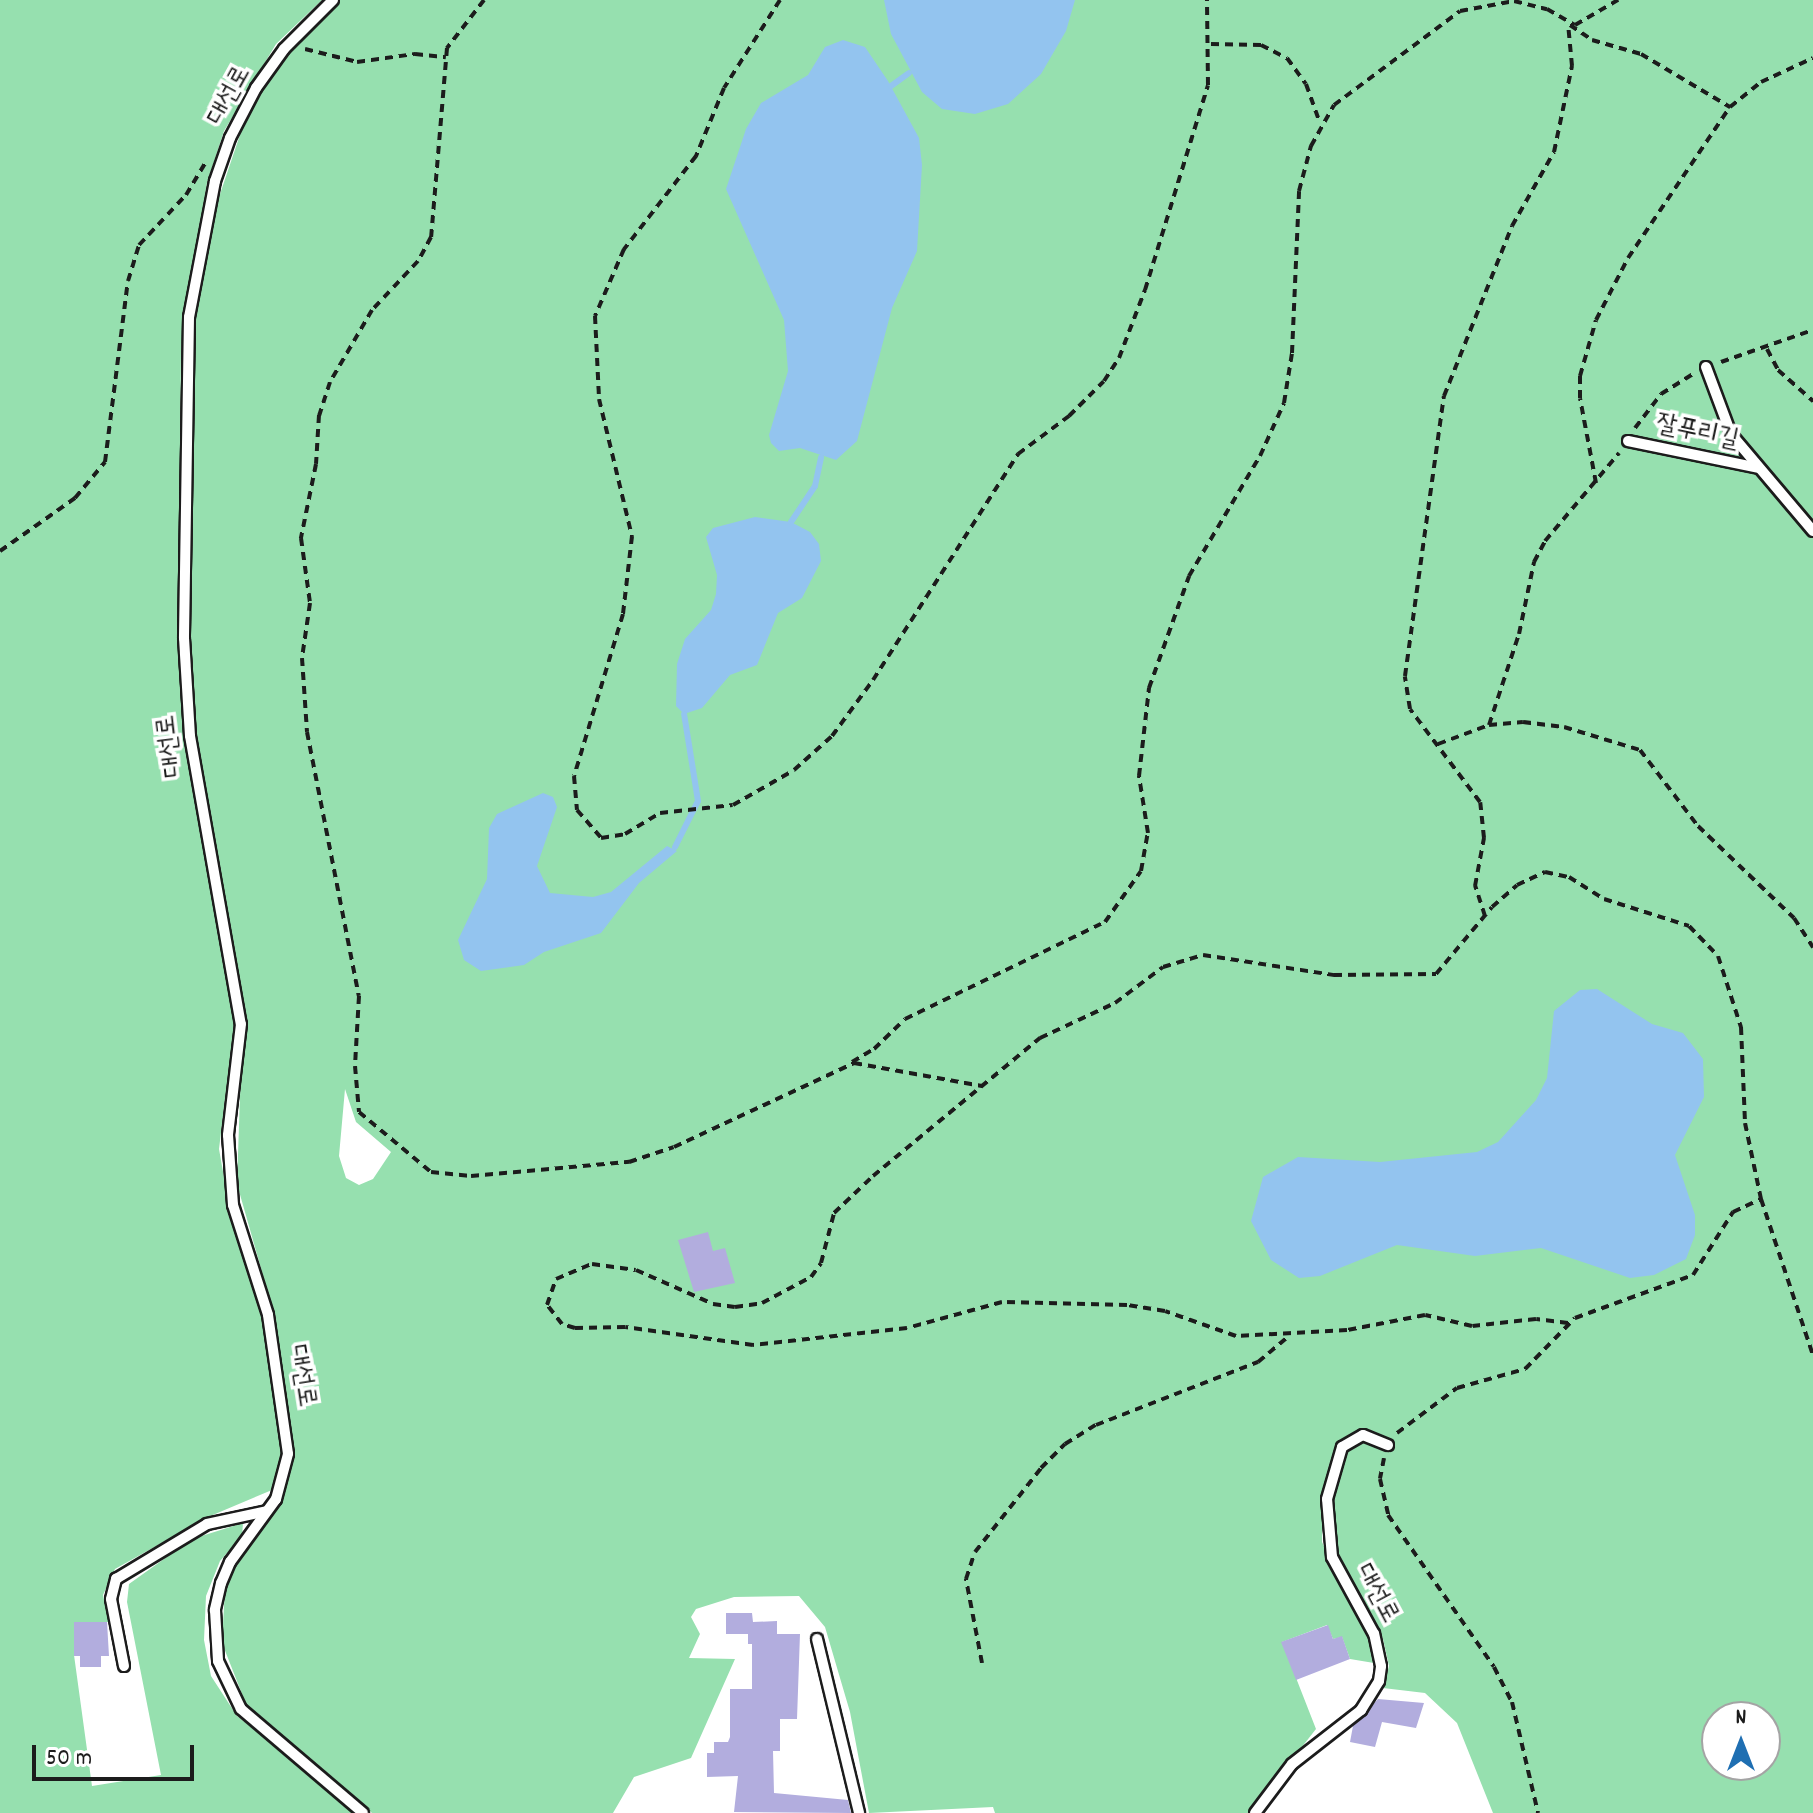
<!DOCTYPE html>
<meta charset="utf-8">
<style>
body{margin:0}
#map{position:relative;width:1813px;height:1813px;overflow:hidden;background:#fff;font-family:Dekko,"Poor Story",sans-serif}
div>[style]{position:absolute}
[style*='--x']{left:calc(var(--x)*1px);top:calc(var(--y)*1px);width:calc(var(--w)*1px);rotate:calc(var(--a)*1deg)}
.green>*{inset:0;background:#96e0af}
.water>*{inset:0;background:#93c4ef}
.stream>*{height:6px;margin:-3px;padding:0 3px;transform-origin:3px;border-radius:3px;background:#93c4ef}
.building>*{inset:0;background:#b2adde}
.path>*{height:4px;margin-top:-2px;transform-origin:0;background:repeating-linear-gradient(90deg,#1c1c1c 0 8px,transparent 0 14px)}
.roads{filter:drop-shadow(2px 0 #1c1c1c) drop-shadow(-2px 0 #1c1c1c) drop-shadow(0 2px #1c1c1c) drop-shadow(0 -2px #1c1c1c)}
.service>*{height:10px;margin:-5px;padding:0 5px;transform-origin:5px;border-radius:5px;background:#fff}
span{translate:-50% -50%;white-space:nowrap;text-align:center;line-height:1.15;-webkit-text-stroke:7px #fff;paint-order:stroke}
.street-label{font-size:26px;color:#1c1c1c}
.north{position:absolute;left:1701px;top:1701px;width:80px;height:80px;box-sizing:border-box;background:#fff;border:2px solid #a4a4a4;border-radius:50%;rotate:0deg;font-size:22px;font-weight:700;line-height:32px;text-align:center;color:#1c1c1c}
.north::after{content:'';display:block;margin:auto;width:28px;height:36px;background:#1f6fb2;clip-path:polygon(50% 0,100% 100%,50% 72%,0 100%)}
.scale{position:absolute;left:32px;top:1745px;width:162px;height:36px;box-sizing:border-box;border:4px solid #1c1c1c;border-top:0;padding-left:10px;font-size:24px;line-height:28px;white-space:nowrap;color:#1c1c1c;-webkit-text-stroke:6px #fff;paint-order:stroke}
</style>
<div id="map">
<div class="green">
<div style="clip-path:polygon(0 0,322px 0,276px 44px,224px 131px,207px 183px,181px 348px,179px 671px,194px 791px,235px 1017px,219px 1149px,232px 1223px,265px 1322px,282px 1438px,280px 1470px,272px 1490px,208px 1517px,115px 1569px,103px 1595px,109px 1622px,75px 1622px,74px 1655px,92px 1786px,161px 1775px,127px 1602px,129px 1584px,192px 1539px,243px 1523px,242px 1536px,220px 1561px,206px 1596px,204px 1640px,211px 1676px,237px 1716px,332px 1790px,353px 1813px,0 1813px)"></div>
<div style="clip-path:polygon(evenodd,340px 0,1813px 0,1813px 1813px,1493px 1813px,1457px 1723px,1425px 1693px,1383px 1688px,1389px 1666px,1383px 1639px,1337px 1556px,1334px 1499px,1345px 1453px,1356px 1442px,1379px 1446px,1385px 1438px,1366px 1431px,1336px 1447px,1323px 1494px,1322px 1542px,1369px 1639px,1374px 1663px,1350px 1659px,1342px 1637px,1333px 1639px,1327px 1625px,1282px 1642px,1316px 1729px,1250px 1813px,995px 1813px,993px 1807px,869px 1813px,850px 1712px,825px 1627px,799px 1596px,734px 1597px,696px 1609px,691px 1617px,700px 1634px,689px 1658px,735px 1659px,691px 1758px,634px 1777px,613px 1813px,372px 1813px,246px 1704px,222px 1643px,225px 1588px,234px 1565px,283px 1497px,293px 1459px,274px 1314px,237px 1184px,243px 1008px,193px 728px,188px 645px,194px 319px,218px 200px,246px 117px,286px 54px,340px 0,345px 1089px,356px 1122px,391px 1152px,373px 1179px,359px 1185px,346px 1178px,339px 1156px,345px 1089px,340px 0,1717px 1717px,1765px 1717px,1765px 1765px,1717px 1765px,1717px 1717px)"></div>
</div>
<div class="water">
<div style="clip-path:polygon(884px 0,1075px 0,1066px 31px,1041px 74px,1008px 104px,975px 114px,942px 109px,922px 92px,891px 34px)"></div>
<div style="clip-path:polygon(843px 40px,865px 47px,888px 81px,919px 138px,922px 165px,917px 251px,892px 308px,857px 441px,836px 460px,800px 448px,779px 451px,771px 443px,769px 435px,788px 371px,784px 320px,726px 189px,746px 129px,761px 103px,808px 75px,825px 47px)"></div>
<div style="clip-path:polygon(755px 517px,791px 522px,810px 532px,819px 544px,821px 561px,802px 598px,778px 613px,757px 665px,730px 675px,702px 708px,684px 714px,676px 706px,677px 664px,685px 639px,711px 610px,716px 594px,717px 575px,706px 537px,713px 528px)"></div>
<div style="clip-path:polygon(543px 793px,553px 797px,557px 807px,537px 866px,550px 893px,593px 897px,611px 892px,667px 846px,677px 851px,639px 883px,601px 933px,544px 952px,524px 965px,481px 971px,464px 960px,458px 940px,487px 879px,489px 828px,497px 814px)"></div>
<div style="clip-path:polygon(1597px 989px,1652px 1024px,1683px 1033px,1703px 1059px,1704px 1097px,1675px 1155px,1695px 1215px,1695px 1235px,1686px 1259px,1654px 1275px,1630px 1278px,1541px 1248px,1475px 1256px,1397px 1245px,1320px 1276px,1299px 1278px,1271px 1260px,1251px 1221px,1263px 1177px,1298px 1157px,1380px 1162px,1477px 1152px,1498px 1142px,1536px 1100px,1547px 1078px,1554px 1011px,1580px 990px)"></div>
</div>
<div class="stream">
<div style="--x:891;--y:86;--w:22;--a:-36"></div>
<div style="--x:791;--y:522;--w:43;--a:-56.3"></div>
<div style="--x:815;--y:486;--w:29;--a:-78"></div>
<div style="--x:675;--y:847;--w:51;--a:-63.4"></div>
<div style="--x:698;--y:801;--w:88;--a:-99.1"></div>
</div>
<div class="building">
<div style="clip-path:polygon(708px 1232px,713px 1251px,725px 1248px,735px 1283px,694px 1292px,678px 1240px)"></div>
<div style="clip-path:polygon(726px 1613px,752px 1613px,753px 1622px,777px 1621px,777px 1634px,800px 1634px,797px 1719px,780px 1719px,780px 1751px,773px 1751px,774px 1793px,848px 1800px,851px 1813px,734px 1812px,738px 1776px,707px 1777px,707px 1753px,714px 1753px,714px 1742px,728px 1742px,730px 1737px,730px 1689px,752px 1689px,752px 1644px,748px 1644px,748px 1634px,726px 1634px)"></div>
<div style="clip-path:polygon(74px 1622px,107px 1622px,109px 1656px,101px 1656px,101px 1667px,80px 1667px,80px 1656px,74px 1656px)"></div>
<div style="clip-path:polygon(1328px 1625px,1333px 1639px,1342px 1636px,1350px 1659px,1296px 1680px,1281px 1642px)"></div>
<div style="clip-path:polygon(1378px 1699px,1424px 1703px,1416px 1728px,1382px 1722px,1375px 1747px,1350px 1742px,1353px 1726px)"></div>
</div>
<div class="path">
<div style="--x:484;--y:0;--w:61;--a:127.6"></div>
<div style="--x:447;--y:48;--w:190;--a:94.8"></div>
<div style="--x:431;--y:237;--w:27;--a:118"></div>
<div style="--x:418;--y:261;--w:67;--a:133.2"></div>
<div style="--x:372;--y:310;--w:83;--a:120.3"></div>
<div style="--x:330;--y:382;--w:35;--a:108"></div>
<div style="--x:319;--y:415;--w:49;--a:93.5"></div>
<div style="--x:316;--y:464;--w:76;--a:101.5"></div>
<div style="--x:301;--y:538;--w:66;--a:82.1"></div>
<div style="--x:310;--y:603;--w:56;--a:98.3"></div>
<div style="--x:302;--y:658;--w:74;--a:86.1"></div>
<div style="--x:307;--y:732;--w:269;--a:78.9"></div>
<div style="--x:359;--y:996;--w:70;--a:93.3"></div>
<div style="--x:355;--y:1066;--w:46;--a:85"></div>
<div style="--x:359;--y:1112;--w:94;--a:39.8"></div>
<div style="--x:431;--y:1172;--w:40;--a:5.7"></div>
<div style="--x:471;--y:1176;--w:159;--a:-5.1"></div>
<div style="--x:629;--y:1162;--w:47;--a:-18.4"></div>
<div style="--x:674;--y:1147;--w:199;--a:-25"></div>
<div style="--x:854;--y:1063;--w:130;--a:10.2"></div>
<div style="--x:780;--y:0;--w:104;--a:122.5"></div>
<div style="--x:724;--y:88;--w:74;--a:112.4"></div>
<div style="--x:696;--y:156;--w:118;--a:127.7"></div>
<div style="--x:624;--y:249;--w:73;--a:113.4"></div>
<div style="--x:595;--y:316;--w:83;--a:87.2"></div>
<div style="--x:599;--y:399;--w:141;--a:76.5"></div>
<div style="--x:632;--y:536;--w:79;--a:96.6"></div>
<div style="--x:623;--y:614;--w:169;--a:106.8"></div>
<div style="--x:574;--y:776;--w:34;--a:85"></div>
<div style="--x:577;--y:810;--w:37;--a:49"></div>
<div style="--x:601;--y:838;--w:24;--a:-9"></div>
<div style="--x:625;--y:834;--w:41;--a:-31"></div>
<div style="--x:660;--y:813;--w:73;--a:-6.3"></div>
<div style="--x:733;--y:805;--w:70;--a:-29.8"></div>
<div style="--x:794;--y:770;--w:51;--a:-41.8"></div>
<div style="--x:832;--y:736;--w:69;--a:-53.8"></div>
<div style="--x:873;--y:680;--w:269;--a:-57.3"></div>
<div style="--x:1018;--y:454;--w:64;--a:-36.7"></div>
<div style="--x:1069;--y:416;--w:49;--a:-45"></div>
<div style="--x:1104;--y:381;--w:27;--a:-57"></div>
<div style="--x:1119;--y:358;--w:73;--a:-69.1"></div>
<div style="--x:1145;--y:290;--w:214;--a:-72.9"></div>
<div style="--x:1208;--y:85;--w:85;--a:-90.7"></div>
<div style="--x:1570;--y:25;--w:27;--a:34"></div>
<div style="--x:1592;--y:40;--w:51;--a:15.9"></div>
<div style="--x:1641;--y:54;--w:104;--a:30.8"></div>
<div style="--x:1211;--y:44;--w:50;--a:1.1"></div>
<div style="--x:1261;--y:45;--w:29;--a:27"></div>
<div style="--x:1287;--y:58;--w:32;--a:54"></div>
<div style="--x:1306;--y:84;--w:41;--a:70.3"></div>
<div style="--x:305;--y:49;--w:54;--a:14"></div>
<div style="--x:357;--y:62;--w:59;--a:-7.9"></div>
<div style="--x:415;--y:54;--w:31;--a:6"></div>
<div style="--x:1767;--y:349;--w:24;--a:62"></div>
<div style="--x:1778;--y:370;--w:47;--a:41.5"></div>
<div style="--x:1721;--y:362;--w:97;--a:-19.2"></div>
<div style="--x:1635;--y:428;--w:43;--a:-52.6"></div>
<div style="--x:1661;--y:394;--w:40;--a:-32"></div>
<div style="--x:1596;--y:483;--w:86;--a:-100.7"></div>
<div style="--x:1580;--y:398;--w:22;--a:-90"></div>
<div style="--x:1580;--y:376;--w:58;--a:-74.1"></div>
<div style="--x:1596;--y:320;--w:70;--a:-62.7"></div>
<div style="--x:1628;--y:258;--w:182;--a:-56"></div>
<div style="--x:1730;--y:107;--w:40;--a:-39"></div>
<div style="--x:1761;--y:82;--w:57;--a:-24.8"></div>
<div style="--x:0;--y:551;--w:92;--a:-35.2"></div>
<div style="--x:75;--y:498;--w:47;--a:-50.2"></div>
<div style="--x:105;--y:462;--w:182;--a:-82.8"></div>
<div style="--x:128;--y:281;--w:38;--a:-73"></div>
<div style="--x:139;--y:245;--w:69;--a:-46.8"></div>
<div style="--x:186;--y:195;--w:41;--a:-59"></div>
<div style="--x:1489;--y:725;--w:96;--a:-71.8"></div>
<div style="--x:1519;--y:634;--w:74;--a:-78.2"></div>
<div style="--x:1534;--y:562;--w:24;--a:-62"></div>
<div style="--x:1545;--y:541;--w:115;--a:-49.9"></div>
<div style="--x:1438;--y:744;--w:54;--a:-20.4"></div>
<div style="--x:1489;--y:725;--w:34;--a:-5"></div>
<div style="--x:1523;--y:722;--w:41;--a:7"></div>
<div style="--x:1564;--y:727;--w:79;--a:16.8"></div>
<div style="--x:1640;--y:750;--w:96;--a:52.7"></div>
<div style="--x:1698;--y:826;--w:133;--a:43.8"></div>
<div style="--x:1794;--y:918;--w:35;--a:57"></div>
<div style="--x:1485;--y:916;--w:32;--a:-108"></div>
<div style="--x:1475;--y:886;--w:49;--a:-79.4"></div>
<div style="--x:1484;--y:838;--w:36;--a:-96"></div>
<div style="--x:1480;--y:802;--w:116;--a:-127"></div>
<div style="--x:1410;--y:709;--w:33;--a:-99"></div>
<div style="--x:1405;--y:676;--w:283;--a:-82.1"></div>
<div style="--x:1444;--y:396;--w:183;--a:-68.2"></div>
<div style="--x:1512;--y:226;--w:85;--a:-60.4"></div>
<div style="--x:1554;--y:152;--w:88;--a:-78.2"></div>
<div style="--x:1572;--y:66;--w:42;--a:-95.4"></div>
<div style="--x:852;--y:1062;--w:26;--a:-31"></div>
<div style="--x:874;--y:1049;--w:43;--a:-44.1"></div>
<div style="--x:905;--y:1019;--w:222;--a:-25.9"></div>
<div style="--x:1105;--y:922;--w:62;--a:-54.8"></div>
<div style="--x:1141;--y:871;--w:39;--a:-80"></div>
<div style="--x:1148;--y:833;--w:58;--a:-99"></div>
<div style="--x:1139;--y:776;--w:89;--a:-83.5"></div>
<div style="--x:1149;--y:688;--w:119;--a:-70.3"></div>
<div style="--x:1189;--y:576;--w:139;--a:-59.4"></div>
<div style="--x:1260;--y:456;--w:58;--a:-65.6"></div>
<div style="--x:1284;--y:403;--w:51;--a:-80.9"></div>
<div style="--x:1292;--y:353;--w:162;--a:-87.5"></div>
<div style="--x:1299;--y:191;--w:47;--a:-75.1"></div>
<div style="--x:1311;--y:146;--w:47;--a:-60.7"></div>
<div style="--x:1334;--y:105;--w:157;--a:-36.7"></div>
<div style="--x:1460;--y:11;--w:55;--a:-10.5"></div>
<div style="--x:1514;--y:1;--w:34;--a:14"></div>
<div style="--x:1547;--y:9;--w:32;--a:30"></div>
<div style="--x:1575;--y:25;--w:50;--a:-30.2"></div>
<div style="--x:1568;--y:1323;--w:32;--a:-173"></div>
<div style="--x:1536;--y:1319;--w:64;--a:173.8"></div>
<div style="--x:1472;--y:1326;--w:48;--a:-166.8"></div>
<div style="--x:1425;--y:1315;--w:79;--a:169.1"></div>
<div style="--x:1347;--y:1330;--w:111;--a:176.9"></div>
<div style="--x:1236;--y:1336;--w:75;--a:-160.6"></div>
<div style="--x:1165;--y:1311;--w:38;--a:-171"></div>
<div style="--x:1127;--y:1305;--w:125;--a:-178.6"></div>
<div style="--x:1002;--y:1302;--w:98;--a:164.7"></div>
<div style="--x:907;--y:1328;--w:155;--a:173.7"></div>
<div style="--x:753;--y:1345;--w:129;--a:-172"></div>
<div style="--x:625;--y:1327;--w:50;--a:178.9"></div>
<div style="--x:575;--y:1328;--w:14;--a:-163"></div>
<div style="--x:562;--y:1324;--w:24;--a:-128"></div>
<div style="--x:547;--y:1305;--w:28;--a:-71"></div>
<div style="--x:556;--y:1279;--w:39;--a:-23"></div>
<div style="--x:592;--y:1264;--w:44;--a:7.8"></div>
<div style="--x:636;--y:1270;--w:84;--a:23.8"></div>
<div style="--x:713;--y:1304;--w:22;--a:8"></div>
<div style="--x:735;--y:1307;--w:27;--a:-8"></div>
<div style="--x:762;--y:1303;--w:55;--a:-28"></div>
<div style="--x:811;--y:1277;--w:17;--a:-54"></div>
<div style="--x:821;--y:1263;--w:52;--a:-75.4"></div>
<div style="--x:834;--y:1213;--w:54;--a:-43.5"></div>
<div style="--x:873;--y:1176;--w:217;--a:-39.6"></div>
<div style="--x:1040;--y:1038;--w:83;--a:-25"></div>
<div style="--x:1115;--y:1003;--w:60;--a:-36.9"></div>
<div style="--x:1163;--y:967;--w:42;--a:-16.7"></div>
<div style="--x:1203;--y:955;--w:133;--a:8.7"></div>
<div style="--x:1334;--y:975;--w:102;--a:-0.6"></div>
<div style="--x:1436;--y:974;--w:87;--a:-50.1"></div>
<div style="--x:1492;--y:907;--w:33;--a:-41"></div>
<div style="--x:1517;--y:885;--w:31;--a:-25"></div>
<div style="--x:1545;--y:872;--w:25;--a:12"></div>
<div style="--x:1569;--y:877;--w:41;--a:32.2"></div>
<div style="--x:1604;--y:899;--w:89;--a:17.6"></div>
<div style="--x:1689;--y:926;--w:42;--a:46"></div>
<div style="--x:1718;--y:956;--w:75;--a:72.1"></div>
<div style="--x:1741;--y:1027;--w:96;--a:87.6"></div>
<div style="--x:1745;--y:1123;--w:78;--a:78.1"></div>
<div style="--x:1761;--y:1199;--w:164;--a:71.6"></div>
<div style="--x:1397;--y:1433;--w:75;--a:-36.9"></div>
<div style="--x:1457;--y:1388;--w:71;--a:-15.6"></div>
<div style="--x:1525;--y:1369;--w:71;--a:-45.6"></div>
<div style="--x:1575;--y:1318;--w:126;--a:-20"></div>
<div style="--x:1693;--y:1275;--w:75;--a:-57.6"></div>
<div style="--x:1733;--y:1212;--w:31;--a:-25"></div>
<div style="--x:1384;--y:1458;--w:21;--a:101"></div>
<div style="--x:1380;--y:1479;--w:37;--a:77"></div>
<div style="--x:1388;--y:1515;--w:185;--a:55.1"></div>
<div style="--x:1494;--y:1667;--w:39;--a:63"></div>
<div style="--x:1512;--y:1702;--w:114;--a:76.8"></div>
<div style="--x:982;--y:1663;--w:86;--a:-100.8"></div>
<div style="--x:966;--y:1579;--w:28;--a:-72"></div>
<div style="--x:975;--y:1552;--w:107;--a:-51.8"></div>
<div style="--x:1041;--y:1468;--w:34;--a:-45"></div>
<div style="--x:1065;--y:1444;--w:36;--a:-32"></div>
<div style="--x:1096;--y:1425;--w:174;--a:-21.3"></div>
<div style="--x:1258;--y:1362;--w:40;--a:-40"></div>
</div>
<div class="roads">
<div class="service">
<div style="--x:333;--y:0;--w:69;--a:135"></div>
<div style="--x:284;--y:49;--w:48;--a:125.7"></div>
<div style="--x:256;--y:88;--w:56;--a:117.5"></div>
<div style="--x:230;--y:138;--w:46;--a:109.2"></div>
<div style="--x:215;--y:181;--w:138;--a:100.8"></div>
<div style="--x:189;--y:317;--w:321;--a:90.9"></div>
<div style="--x:184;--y:638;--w:98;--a:86.5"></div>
<div style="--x:190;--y:736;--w:292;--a:80"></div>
<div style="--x:241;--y:1024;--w:112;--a:96.7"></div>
<div style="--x:228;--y:1135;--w:70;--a:85.9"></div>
<div style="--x:233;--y:1205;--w:115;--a:72.3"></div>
<div style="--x:268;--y:1315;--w:140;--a:81.8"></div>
<div style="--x:288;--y:1454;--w:47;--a:104.9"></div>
<div style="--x:276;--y:1499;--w:78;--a:126.1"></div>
<div style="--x:230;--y:1562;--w:23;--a:113"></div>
<div style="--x:221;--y:1583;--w:28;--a:103"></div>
<div style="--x:215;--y:1610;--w:51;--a:86.6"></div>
<div style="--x:218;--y:1661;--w:53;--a:64.4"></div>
<div style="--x:241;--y:1709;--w:160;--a:40.4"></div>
<div style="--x:1706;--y:367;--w:72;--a:69.5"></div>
<div style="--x:1731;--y:434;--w:127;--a:49.8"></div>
<div style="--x:1628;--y:441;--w:133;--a:11.7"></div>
<div style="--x:817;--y:1639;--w:179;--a:76.4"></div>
<div style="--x:124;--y:1666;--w:68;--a:-101"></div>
<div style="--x:111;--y:1599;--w:21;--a:-76"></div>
<div style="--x:116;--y:1579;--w:106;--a:-31.1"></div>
<div style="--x:207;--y:1524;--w:61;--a:-12.2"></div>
<div style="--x:1255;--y:1813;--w:61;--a:-52.9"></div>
<div style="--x:1292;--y:1764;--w:88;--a:-38"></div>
<div style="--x:1361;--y:1710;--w:34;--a:-58"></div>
<div style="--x:1379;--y:1681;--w:15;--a:-82"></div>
<div style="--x:1381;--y:1666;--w:33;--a:-102"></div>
<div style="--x:1374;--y:1634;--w:88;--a:-118.6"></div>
<div style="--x:1332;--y:1557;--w:58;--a:-94.9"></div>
<div style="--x:1327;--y:1499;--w:54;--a:-73.9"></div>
<div style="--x:1342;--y:1447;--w:24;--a:-30"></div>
<div style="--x:1363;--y:1435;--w:27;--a:22"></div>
</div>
</div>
<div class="street-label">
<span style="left:230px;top:96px;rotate:-61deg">대선로</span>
<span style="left:1697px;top:433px;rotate:12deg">잘푸리길</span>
<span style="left:171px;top:746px;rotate:-97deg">대선로</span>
<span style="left:301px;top:1376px;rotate:81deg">대선로</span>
<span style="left:1376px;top:1594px;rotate:62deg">대선로</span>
</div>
<div class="north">N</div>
<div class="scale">50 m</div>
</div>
